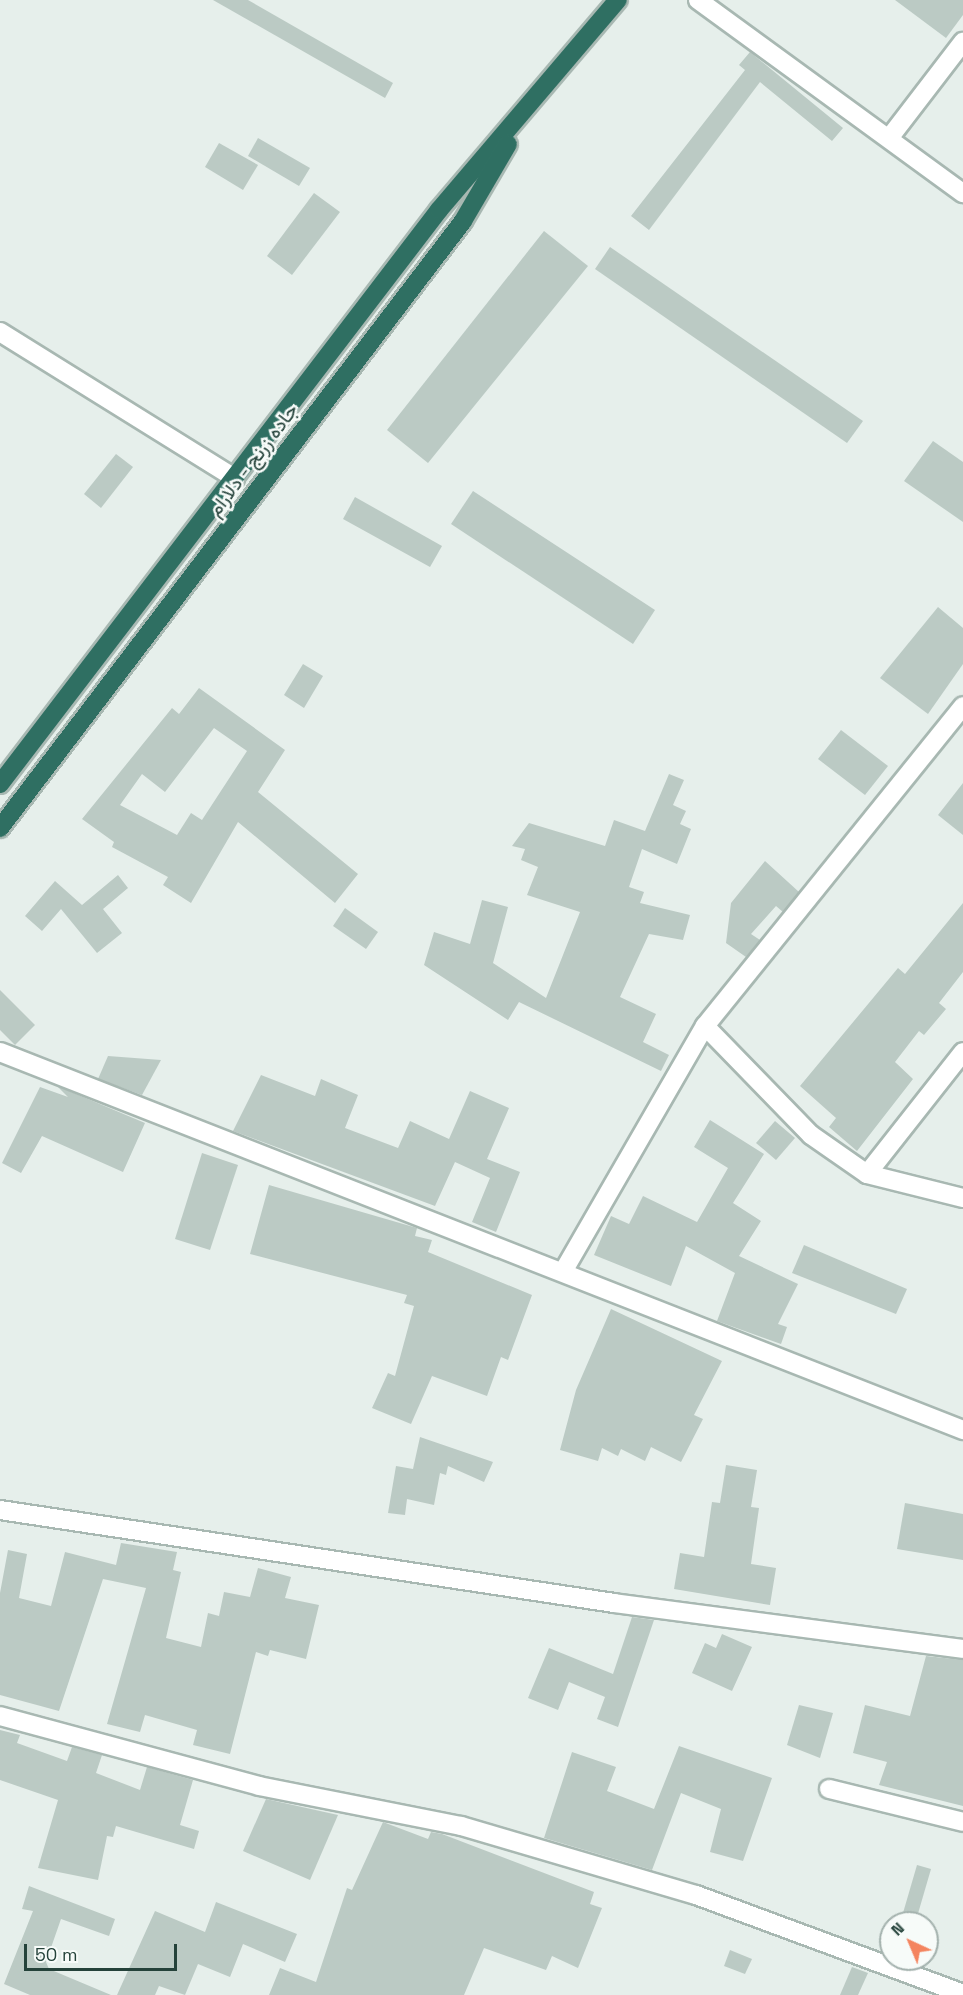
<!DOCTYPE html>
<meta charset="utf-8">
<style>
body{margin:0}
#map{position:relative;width:963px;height:1995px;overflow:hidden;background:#e6efeb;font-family:"Space Grotesk",Vazirmatn,sans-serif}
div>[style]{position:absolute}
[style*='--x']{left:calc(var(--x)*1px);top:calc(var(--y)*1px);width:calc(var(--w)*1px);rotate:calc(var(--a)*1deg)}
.building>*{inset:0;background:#bbcac4}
.roads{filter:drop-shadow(2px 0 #a8b8b2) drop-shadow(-2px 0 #a8b8b2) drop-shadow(0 2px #a8b8b2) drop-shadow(0 -2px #a8b8b2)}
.street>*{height:18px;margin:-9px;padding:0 9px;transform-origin:9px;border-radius:9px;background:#fff}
.highway>*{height:18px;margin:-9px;padding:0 9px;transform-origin:9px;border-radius:9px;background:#2f6f62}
span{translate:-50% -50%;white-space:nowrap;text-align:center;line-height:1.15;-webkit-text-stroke:5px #f7fbf9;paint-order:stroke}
.street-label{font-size:20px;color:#24423a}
.north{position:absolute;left:879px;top:1911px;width:60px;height:60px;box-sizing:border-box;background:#f7fbf9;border:2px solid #a3b1ad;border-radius:50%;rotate:316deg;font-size:16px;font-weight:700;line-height:24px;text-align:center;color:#24423a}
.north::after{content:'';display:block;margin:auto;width:21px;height:27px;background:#f4845f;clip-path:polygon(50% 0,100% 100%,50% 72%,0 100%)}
.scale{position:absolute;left:24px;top:1944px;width:153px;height:27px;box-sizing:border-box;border:3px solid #24423a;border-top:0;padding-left:8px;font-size:18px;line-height:21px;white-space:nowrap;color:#24423a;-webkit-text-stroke:4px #f7fbf9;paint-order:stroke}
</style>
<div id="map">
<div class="building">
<div style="clip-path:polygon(213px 0,248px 0,393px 83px,385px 98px)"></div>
<div style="clip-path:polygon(895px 0,963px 0,963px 15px,946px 38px)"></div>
<div style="clip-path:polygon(750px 52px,843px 128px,832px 141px,760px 82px,649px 230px,631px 216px,745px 70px,739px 65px)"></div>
<div style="clip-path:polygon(258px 138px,310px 168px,299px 186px,248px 156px)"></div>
<div style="clip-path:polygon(219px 143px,258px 165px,243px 190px,205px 167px)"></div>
<div style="clip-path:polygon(314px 193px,340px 212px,292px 275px,267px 256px)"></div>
<div style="clip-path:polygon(544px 231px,588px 266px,428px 463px,387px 430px)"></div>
<div style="clip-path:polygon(610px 247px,863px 421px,847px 443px,595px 269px)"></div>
<div style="clip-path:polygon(933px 441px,963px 462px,963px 522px,904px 481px)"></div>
<div style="clip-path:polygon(116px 454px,133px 467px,101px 508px,84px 494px)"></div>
<div style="clip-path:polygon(473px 491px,655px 610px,633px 644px,451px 524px)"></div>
<div style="clip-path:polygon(355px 497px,442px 546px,430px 567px,343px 519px)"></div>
<div style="clip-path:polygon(938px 607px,963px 628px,963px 664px,928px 714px,880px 678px)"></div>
<div style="clip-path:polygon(303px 664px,323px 676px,304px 708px,284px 695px)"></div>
<div style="clip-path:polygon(evenodd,199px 688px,285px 750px,258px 792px,358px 874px,335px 903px,238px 822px,191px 903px,163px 885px,168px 877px,112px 847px,114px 842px,82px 819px,172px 708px,179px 714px,199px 688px,214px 728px,247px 751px,202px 820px,191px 813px,177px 835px,120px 805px,142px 774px,165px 792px,214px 728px)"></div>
<div style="clip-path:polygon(841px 730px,888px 766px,865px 795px,818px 759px)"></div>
<div style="clip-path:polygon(669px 774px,684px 780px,673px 805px,686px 811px,680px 824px,691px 829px,677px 864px,642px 849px,629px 887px,644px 892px,640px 903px,690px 915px,683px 940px,649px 934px,620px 997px,656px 1014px,643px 1042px,669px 1055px,661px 1071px,519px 1002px,508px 1020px,424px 965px,434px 932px,470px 944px,482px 900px,508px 907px,493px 963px,546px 998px,580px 912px,527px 895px,538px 867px,521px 860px,525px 849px,512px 846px,529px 823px,605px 846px,614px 820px,645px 831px)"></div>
<div style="clip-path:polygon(963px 783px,963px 835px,938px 815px)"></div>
<div style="clip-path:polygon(765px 861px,799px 892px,783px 912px,776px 906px,751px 934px,760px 940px,746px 957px,726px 943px,731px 903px)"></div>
<div style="clip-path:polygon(118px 875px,128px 888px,103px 909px,122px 933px,97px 953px,61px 909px,42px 931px,25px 916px,55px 881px,82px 905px)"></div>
<div style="clip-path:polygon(963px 903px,963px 972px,939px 1003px,946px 1009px,924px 1035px,919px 1031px,895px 1062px,913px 1079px,857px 1151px,829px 1127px,836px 1118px,800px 1086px,898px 968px,905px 974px)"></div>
<div style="clip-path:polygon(345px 908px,378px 932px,366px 949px,333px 926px)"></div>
<div style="clip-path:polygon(0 990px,35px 1025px,15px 1045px,0 1030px)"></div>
<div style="clip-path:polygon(108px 1056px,161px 1060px,142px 1095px,98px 1079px)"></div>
<div style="clip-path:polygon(261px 1075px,315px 1096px,321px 1079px,358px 1095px,345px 1128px,398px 1148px,410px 1121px,449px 1139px,470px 1091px,509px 1108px,487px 1159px,520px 1172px,496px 1232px,472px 1222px,490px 1178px,455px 1162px,435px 1206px,233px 1131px)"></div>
<div style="clip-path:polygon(57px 1086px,145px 1123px,123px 1172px,42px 1136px,21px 1173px,2px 1163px,40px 1087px,68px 1097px)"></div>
<div style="clip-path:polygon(710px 1120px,764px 1154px,733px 1203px,761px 1221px,739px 1256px,798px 1284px,778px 1324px,787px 1327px,781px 1344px,717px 1321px,735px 1273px,686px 1246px,671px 1286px,594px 1255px,611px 1216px,629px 1224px,643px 1196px,697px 1222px,728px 1168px,694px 1147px)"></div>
<div style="clip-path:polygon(775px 1121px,795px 1138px,776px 1160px,756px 1143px)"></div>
<div style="clip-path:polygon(202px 1153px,238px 1165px,210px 1250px,175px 1239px)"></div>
<div style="clip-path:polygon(269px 1185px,417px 1228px,415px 1236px,432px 1240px,428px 1252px,532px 1295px,508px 1360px,501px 1357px,487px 1396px,432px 1376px,411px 1424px,372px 1408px,388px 1373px,395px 1376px,414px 1306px,404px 1303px,407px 1295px,250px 1254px)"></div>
<div style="clip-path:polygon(804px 1245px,907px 1289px,896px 1314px,792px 1273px)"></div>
<div style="clip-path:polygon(611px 1309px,722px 1361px,694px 1415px,703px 1419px,681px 1462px,651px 1447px,645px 1461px,621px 1449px,618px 1456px,602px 1448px,598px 1461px,560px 1450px,576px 1390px)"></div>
<div style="clip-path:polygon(420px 1437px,493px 1462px,484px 1482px,448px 1466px,446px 1475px,440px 1473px,434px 1505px,407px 1499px,405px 1515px,388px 1513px,396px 1466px,413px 1469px)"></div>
<div style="clip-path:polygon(726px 1465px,757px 1470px,751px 1507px,759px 1508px,751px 1564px,776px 1568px,770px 1605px,674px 1589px,680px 1553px,704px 1557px,712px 1502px,720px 1503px)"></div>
<div style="clip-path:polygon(905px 1503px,963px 1514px,963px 1560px,897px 1549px)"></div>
<div style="clip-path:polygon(121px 1543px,177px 1552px,173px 1570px,181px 1572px,166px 1638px,201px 1647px,208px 1613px,219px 1616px,224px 1592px,250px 1597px,258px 1568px,291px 1577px,285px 1598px,319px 1605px,306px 1659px,270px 1650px,268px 1656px,256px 1652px,230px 1754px,193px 1745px,197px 1730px,145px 1715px,140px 1732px,107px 1724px,146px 1588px,103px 1579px,59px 1711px,0 1695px,0 1593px,8px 1550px,27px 1554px,19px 1598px,51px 1606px,65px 1552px,116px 1565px)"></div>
<div style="clip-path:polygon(632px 1617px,654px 1620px,618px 1727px,597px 1719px,605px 1697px,569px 1682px,558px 1710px,528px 1698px,549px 1648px,613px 1674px)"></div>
<div style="clip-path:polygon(722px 1634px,752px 1647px,732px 1691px,692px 1673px,705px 1643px,716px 1648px)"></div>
<div style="clip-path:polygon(926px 1656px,963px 1660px,963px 1806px,879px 1785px,887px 1762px,853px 1753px,865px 1705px,910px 1716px)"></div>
<div style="clip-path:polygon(799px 1705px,833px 1713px,820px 1758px,787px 1745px)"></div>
<div style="clip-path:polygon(0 1730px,20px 1735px,17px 1743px,67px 1761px,72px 1747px,102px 1755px,96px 1773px,140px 1790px,147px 1767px,193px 1780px,180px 1825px,199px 1831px,194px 1849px,116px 1826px,113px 1837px,107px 1836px,98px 1880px,38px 1868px,58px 1800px,0 1780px)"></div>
<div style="clip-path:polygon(679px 1746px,772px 1778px,743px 1861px,710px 1852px,721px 1809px,681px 1793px,652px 1870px,544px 1838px,572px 1752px,616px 1767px,607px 1791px,654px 1809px)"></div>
<div style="clip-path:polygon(266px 1799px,338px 1815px,310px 1880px,243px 1851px)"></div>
<div style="clip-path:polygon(383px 1822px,428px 1839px,431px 1832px,442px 1834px,594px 1892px,590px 1904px,602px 1908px,578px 1968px,552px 1956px,546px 1970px,484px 1948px,464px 1995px,269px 1995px,280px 1968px,316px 1982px,347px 1888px,352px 1890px)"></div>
<div style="clip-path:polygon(917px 1865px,931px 1869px,917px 1917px,903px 1913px)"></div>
<div style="clip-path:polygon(29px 1886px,115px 1919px,109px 1936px,61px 1919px,46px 1962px,49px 1969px,111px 1995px,30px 1995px,4px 1984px,33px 1911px,22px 1909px)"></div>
<div style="clip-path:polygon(216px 1902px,297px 1934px,285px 1962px,243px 1944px,230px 1977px,198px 1964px,185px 1995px,159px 1986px,155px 1995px,117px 1995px,155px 1911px,205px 1932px)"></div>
<div style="clip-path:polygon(730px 1950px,752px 1959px,745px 1974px,724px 1966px)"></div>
<div style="clip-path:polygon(852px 1967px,868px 1973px,858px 1995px,840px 1995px)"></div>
</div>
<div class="roads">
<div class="street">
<div style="--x:698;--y:0;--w:328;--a:36.1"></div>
<div style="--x:890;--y:137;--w:120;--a:-52.5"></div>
<div style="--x:0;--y:332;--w:277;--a:31.9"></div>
<div style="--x:705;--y:1026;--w:152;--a:45.8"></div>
<div style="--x:811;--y:1135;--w:68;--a:34.9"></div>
<div style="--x:867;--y:1174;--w:99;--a:14"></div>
<div style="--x:0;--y:1052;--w:1035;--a:21.43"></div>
<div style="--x:867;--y:1174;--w:155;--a:-51.8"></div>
<div style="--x:564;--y:1270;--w:282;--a:-60"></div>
<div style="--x:705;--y:1026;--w:411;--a:-51.1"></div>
<div style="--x:0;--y:1510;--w:621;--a:8.61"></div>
<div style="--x:614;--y:1603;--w:352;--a:7.5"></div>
<div style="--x:0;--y:1716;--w:268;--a:15.1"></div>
<div style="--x:259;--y:1786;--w:206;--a:11.2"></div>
<div style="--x:461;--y:1826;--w:245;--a:16.4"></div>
<div style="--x:696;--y:1895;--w:285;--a:20.3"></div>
<div style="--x:829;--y:1789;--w:138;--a:13.8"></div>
</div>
<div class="highway">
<div style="--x:0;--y:784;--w:723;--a:-52.59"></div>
<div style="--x:439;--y:210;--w:276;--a:-49.6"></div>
<div style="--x:0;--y:828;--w:763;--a:-52.66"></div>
<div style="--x:463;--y:221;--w:89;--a:-59.7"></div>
</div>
</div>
<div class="street-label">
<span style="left:253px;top:460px;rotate:-53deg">جاده زرنج - دلارام</span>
</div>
<div class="north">N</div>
<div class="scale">50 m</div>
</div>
